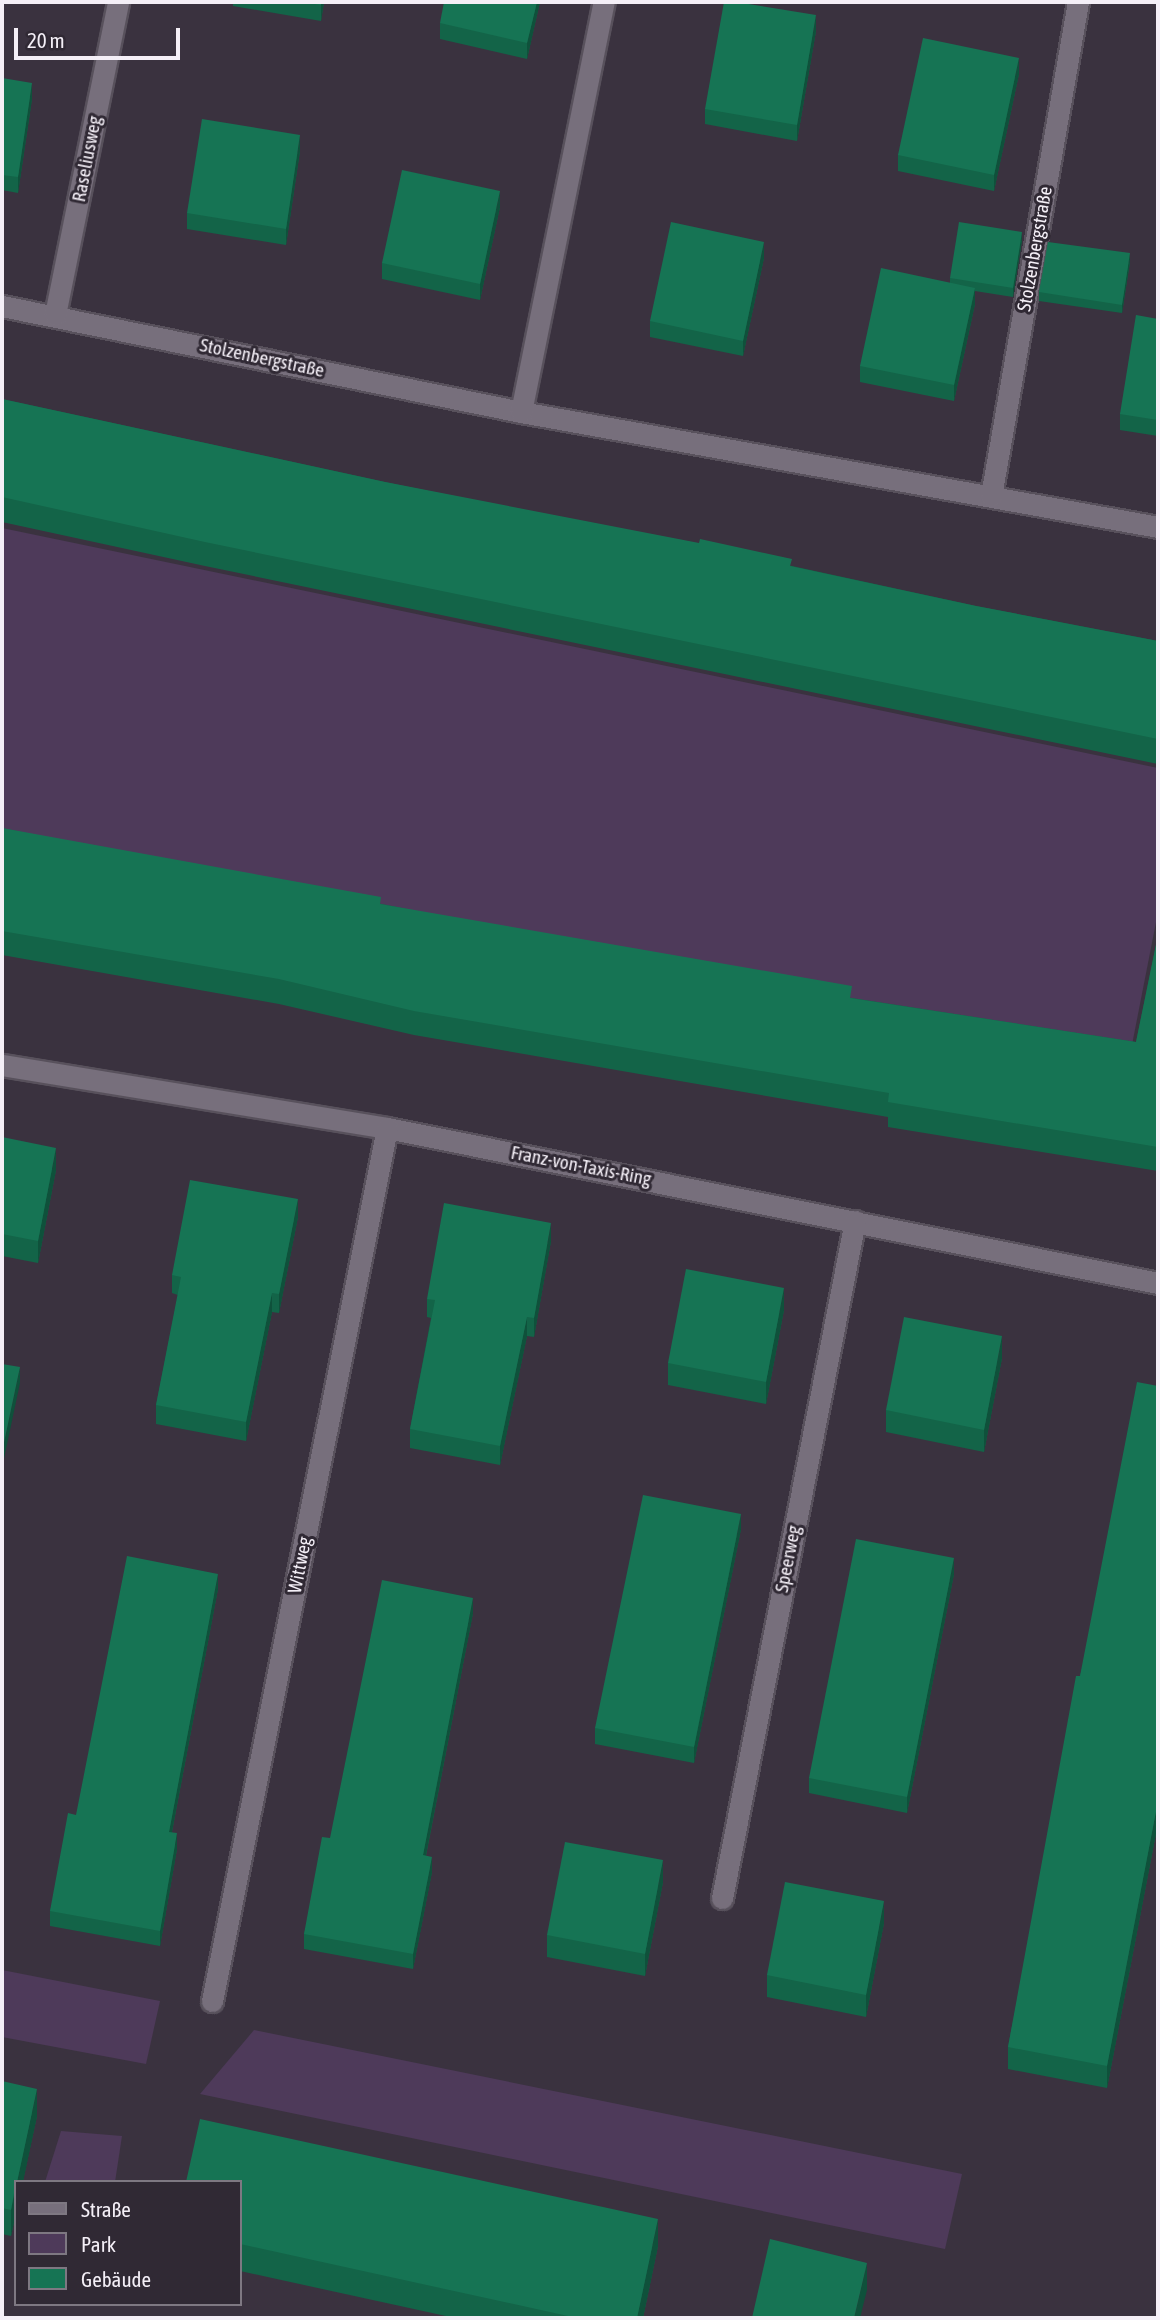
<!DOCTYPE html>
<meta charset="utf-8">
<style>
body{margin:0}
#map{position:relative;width:1160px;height:2320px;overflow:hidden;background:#3a323f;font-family:"Asap Condensed",sans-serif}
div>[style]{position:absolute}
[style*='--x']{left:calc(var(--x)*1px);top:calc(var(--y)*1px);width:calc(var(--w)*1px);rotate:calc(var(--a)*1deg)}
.green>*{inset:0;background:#4e3a5a}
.roads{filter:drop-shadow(2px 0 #58515c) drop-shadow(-2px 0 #58515c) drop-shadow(0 2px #58515c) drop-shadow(0 -2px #58515c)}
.minor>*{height:21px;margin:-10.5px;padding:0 10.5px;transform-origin:10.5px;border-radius:10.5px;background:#776f7c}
.wall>*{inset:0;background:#136448}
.shaded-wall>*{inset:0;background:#0f513b}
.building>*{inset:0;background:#167454}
span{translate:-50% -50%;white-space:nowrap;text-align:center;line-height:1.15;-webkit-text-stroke:6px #302934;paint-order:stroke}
.street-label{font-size:19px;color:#f4eff7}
.frame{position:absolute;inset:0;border:4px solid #f4eff7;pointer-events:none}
.legend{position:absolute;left:14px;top:2180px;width:228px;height:126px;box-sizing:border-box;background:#302934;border:2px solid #7e7882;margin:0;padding:9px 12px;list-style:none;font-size:21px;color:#f4eff7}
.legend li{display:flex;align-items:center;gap:14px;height:35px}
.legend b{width:35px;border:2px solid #7e7882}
.scale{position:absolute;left:14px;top:28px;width:166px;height:32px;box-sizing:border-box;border:4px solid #f4eff7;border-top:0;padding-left:9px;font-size:21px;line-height:24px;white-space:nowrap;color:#f4eff7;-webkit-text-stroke:5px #302934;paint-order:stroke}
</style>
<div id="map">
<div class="green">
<div style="clip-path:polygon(2px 528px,1158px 768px,1158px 912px,1130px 1055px,2px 829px)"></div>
<div style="clip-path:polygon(2px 1970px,160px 2001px,146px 2064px,2px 2037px)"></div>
<div style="clip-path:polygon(254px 2030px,962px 2174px,945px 2249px,200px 2094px)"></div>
<div style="clip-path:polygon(61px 2131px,122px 2136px,115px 2182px,45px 2182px)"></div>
</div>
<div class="roads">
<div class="minor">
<div style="--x:2;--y:306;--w:530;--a:11.54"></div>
<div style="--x:521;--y:412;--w:647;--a:10.23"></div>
<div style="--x:55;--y:315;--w:319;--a:-78.6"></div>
<div style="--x:521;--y:412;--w:418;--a:-78.6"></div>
<div style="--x:991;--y:496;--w:502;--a:-80.01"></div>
<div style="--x:2;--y:1065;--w:390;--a:9.3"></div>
<div style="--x:387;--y:1128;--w:786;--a:11.37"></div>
<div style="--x:722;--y:1898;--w:690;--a:-78.89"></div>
<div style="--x:212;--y:2001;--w:890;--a:-78.66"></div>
</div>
</div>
<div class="wall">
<div style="clip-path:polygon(233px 2px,324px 2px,321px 21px,233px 6px)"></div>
<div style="clip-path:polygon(540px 2px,527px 59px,440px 39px,440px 23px)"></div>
<div style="clip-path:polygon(816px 31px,797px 141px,705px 124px,705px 109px)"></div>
<div style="clip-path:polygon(1019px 74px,994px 191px,898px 171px,898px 155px)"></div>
<div style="clip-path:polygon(2px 78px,32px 99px,18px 193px,2px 190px)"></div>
<div style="clip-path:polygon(300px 151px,286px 245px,187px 229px,187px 213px)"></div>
<div style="clip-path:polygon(500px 207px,480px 300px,382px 279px,382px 263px)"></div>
<div style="clip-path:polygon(1022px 240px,1013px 297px,975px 291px,975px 304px,954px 401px,860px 382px,860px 366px,950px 283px,950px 278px)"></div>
<div style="clip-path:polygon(764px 258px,743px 356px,650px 337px,650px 321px)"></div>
<div style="clip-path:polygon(1130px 262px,1122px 313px,1039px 301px,1039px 292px)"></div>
<div style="clip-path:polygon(1158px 319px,1158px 436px,1120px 430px,1120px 414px)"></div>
<div style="clip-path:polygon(2px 399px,385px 482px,792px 566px,976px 606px,1158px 641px,1158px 764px,205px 566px,2px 522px)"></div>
<div style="clip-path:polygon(2px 828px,852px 998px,1136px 1042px,1158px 935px,1158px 1171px,888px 1127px,888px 1117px,414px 1035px,279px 1004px,2px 955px)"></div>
<div style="clip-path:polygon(2px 1137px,56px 1170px,38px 1263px,2px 1256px)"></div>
<div style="clip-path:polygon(298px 1217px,279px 1313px,272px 1312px,246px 1441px,156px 1424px,156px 1405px,178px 1295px,172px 1293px,172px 1275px)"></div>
<div style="clip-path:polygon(551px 1241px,534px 1337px,527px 1336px,500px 1465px,410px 1448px,410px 1429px,431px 1318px,427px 1317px,427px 1299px)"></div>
<div style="clip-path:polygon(784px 1310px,766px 1404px,668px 1385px,668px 1363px)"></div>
<div style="clip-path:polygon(1002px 1358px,984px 1452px,886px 1432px,886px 1410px)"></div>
<div style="clip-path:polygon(1158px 1386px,1158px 1823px,1107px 2088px,1008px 2069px,1008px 2047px,1080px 1676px)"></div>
<div style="clip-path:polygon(741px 1529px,694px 1763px,595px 1744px,595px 1728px)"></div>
<div style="clip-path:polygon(954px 1574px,907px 1813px,809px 1793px,809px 1778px)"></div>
<div style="clip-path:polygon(218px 1589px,172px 1832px,177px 1849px,160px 1946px,50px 1926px,50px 1911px,76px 1815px)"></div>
<div style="clip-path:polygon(473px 1613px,426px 1856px,432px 1872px,413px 1969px,304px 1949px,304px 1934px,330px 1838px)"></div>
<div style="clip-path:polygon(663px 1882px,645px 1976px,547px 1957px,547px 1935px)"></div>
<div style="clip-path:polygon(884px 1923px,866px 2017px,767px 1997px,767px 1975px)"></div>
<div style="clip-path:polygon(2px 2081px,37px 2116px,11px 2236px,2px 2234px)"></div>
<div style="clip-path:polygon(240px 2182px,658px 2246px,643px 2318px,455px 2318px,240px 2271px)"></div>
</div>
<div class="shaded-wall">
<div style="clip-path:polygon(321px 2px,324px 2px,321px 21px)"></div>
<div style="clip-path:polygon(537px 2px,540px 2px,527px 59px,527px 43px)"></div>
<div style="clip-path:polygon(816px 15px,816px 31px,797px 141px,797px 125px)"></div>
<div style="clip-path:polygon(1019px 58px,1019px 74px,994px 191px,994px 175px)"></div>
<div style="clip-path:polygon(32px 83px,32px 99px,18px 193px,18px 177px)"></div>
<div style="clip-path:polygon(300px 135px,300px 151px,286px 245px,286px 229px)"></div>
<div style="clip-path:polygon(500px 191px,500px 207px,480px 300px,480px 284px)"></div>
<div style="clip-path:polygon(1022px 232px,1022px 240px,1013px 297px,1013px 288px)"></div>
<div style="clip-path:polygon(764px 242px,764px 258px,743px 356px,743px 341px)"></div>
<div style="clip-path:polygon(1130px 253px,1130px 262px,1122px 313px,1122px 305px)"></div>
<div style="clip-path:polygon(975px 288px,975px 304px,954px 401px,954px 385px)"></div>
<div style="clip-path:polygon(56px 1148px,56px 1170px,38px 1263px,38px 1241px)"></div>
<div style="clip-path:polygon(298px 1199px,298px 1217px,279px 1313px,279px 1294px)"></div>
<div style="clip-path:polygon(551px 1223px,551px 1241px,534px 1337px,534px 1318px)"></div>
<div style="clip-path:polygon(784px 1288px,784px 1310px,766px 1404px,766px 1382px)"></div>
<div style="clip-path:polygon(272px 1293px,272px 1312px,246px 1441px,246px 1422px)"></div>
<div style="clip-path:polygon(527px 1317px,527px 1336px,500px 1465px,500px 1446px)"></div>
<div style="clip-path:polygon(1002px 1336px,1002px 1358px,984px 1452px,984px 1430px)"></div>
<div style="clip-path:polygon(20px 1367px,20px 1383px,2px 1468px,2px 1452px)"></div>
<div style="clip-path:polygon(741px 1514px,741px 1529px,694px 1763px,694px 1747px)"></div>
<div style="clip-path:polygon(954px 1558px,954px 1574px,907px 1813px,907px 1797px)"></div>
<div style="clip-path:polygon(218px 1574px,218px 1589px,169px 1847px,169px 1832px)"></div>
<div style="clip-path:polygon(473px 1598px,473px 1613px,423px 1870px,423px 1855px)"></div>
<div style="clip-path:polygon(1158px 1801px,1158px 1823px,1107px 2088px,1107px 2066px)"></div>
<div style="clip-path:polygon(177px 1833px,177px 1849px,160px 1946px,160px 1931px)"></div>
<div style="clip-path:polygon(432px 1857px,432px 1872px,413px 1969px,413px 1954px)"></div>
<div style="clip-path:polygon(663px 1860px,663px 1882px,645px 1976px,645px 1954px)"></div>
<div style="clip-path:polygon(884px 1901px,884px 1923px,866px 2017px,866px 1995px)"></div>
<div style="clip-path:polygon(37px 2089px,37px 2116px,23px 2182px,17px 2182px)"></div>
<div style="clip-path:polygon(16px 2186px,16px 2213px,11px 2236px,11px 2210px)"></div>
<div style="clip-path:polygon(658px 2219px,658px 2246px,643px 2318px,637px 2318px)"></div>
<div style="clip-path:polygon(867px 2263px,867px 2290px,860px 2318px,854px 2318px)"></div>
</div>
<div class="building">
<div style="clip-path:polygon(301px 2px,321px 2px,321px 5px)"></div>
<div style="clip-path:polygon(444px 2px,537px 2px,527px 43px,440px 23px)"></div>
<div style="clip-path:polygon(724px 2px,736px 2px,816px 15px,797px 125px,705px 109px)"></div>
<div style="clip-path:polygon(923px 38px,1019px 58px,994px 175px,898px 155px)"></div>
<div style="clip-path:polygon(2px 78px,32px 83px,18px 177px,2px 175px)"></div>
<div style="clip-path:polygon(202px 119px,300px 135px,286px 229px,187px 213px)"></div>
<div style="clip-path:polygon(402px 170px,500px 191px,480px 284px,382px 263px)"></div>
<div style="clip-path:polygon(671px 222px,764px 242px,743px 341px,650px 321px)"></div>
<div style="clip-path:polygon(959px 222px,1022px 232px,1013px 288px,950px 278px)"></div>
<div style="clip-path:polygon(1048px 242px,1130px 253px,1122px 305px,1039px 292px)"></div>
<div style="clip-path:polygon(881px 268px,975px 288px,954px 385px,860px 366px)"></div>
<div style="clip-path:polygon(1136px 315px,1158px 319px,1158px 420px,1120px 414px)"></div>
<div style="clip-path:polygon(2px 399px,385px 482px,699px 543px,700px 539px,792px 559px,790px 566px,976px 606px,1158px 641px,1158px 739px,205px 542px,2px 497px)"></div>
<div style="clip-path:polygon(2px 828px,381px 897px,380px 904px,852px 986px,850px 998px,1136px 1042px,1158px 935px,1158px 1147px,888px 1102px,889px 1093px,414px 1011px,279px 979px,2px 931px)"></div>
<div style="clip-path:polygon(2px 1137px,56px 1148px,38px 1241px,2px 1234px)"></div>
<div style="clip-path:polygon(190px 1180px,298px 1199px,279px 1294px,272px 1293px,246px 1422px,156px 1405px,181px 1277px,172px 1275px)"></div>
<div style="clip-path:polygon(444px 1203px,551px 1223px,534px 1318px,527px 1317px,500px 1446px,410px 1429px,435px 1300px,427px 1299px)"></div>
<div style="clip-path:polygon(686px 1269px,784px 1288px,766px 1382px,668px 1363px)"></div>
<div style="clip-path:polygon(904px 1317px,1002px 1336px,984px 1430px,886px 1410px)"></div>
<div style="clip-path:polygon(2px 1364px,20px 1367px,2px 1452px)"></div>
<div style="clip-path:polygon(1137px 1382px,1158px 1386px,1158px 1801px,1107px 2066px,1008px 2047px,1076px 1676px,1080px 1676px)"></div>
<div style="clip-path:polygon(643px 1495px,741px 1514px,694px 1747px,595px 1728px)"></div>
<div style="clip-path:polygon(856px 1539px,954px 1558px,907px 1797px,809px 1778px)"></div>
<div style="clip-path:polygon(127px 1556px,218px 1574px,169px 1832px,177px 1833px,160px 1931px,50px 1911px,68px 1813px,76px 1815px)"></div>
<div style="clip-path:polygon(382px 1580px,473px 1598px,423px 1855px,432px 1857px,413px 1954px,304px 1934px,322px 1837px,330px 1838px)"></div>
<div style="clip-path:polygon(565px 1842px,663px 1860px,645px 1954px,547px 1935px)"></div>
<div style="clip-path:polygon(785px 1882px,884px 1901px,866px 1995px,767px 1975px)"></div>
<div style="clip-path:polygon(2px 2081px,37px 2089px,17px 2182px,16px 2182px,11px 2210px,2px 2208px)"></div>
<div style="clip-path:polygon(200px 2119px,658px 2219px,637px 2318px,577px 2318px,240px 2244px,240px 2182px,186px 2182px)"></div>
<div style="clip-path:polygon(770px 2239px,867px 2263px,854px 2318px,752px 2318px)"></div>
</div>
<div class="street-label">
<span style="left:87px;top:159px;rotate:-79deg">Raseliusweg</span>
<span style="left:1035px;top:249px;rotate:-80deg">Stolzenbergstraße</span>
<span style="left:262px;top:358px;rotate:12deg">Stolzenbergstraße</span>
<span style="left:581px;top:1166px;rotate:11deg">Franz-von-Taxis-Ring</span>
<span style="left:788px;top:1559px;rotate:-79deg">Speerweg</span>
<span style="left:300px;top:1565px;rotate:-79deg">Wittweg</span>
</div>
<div class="frame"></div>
<ul class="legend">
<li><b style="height:9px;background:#776f7c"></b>Straße</li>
<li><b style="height:19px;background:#4e3a5a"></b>Park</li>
<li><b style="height:19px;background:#167454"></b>Gebäude</li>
</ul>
<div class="scale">20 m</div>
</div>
